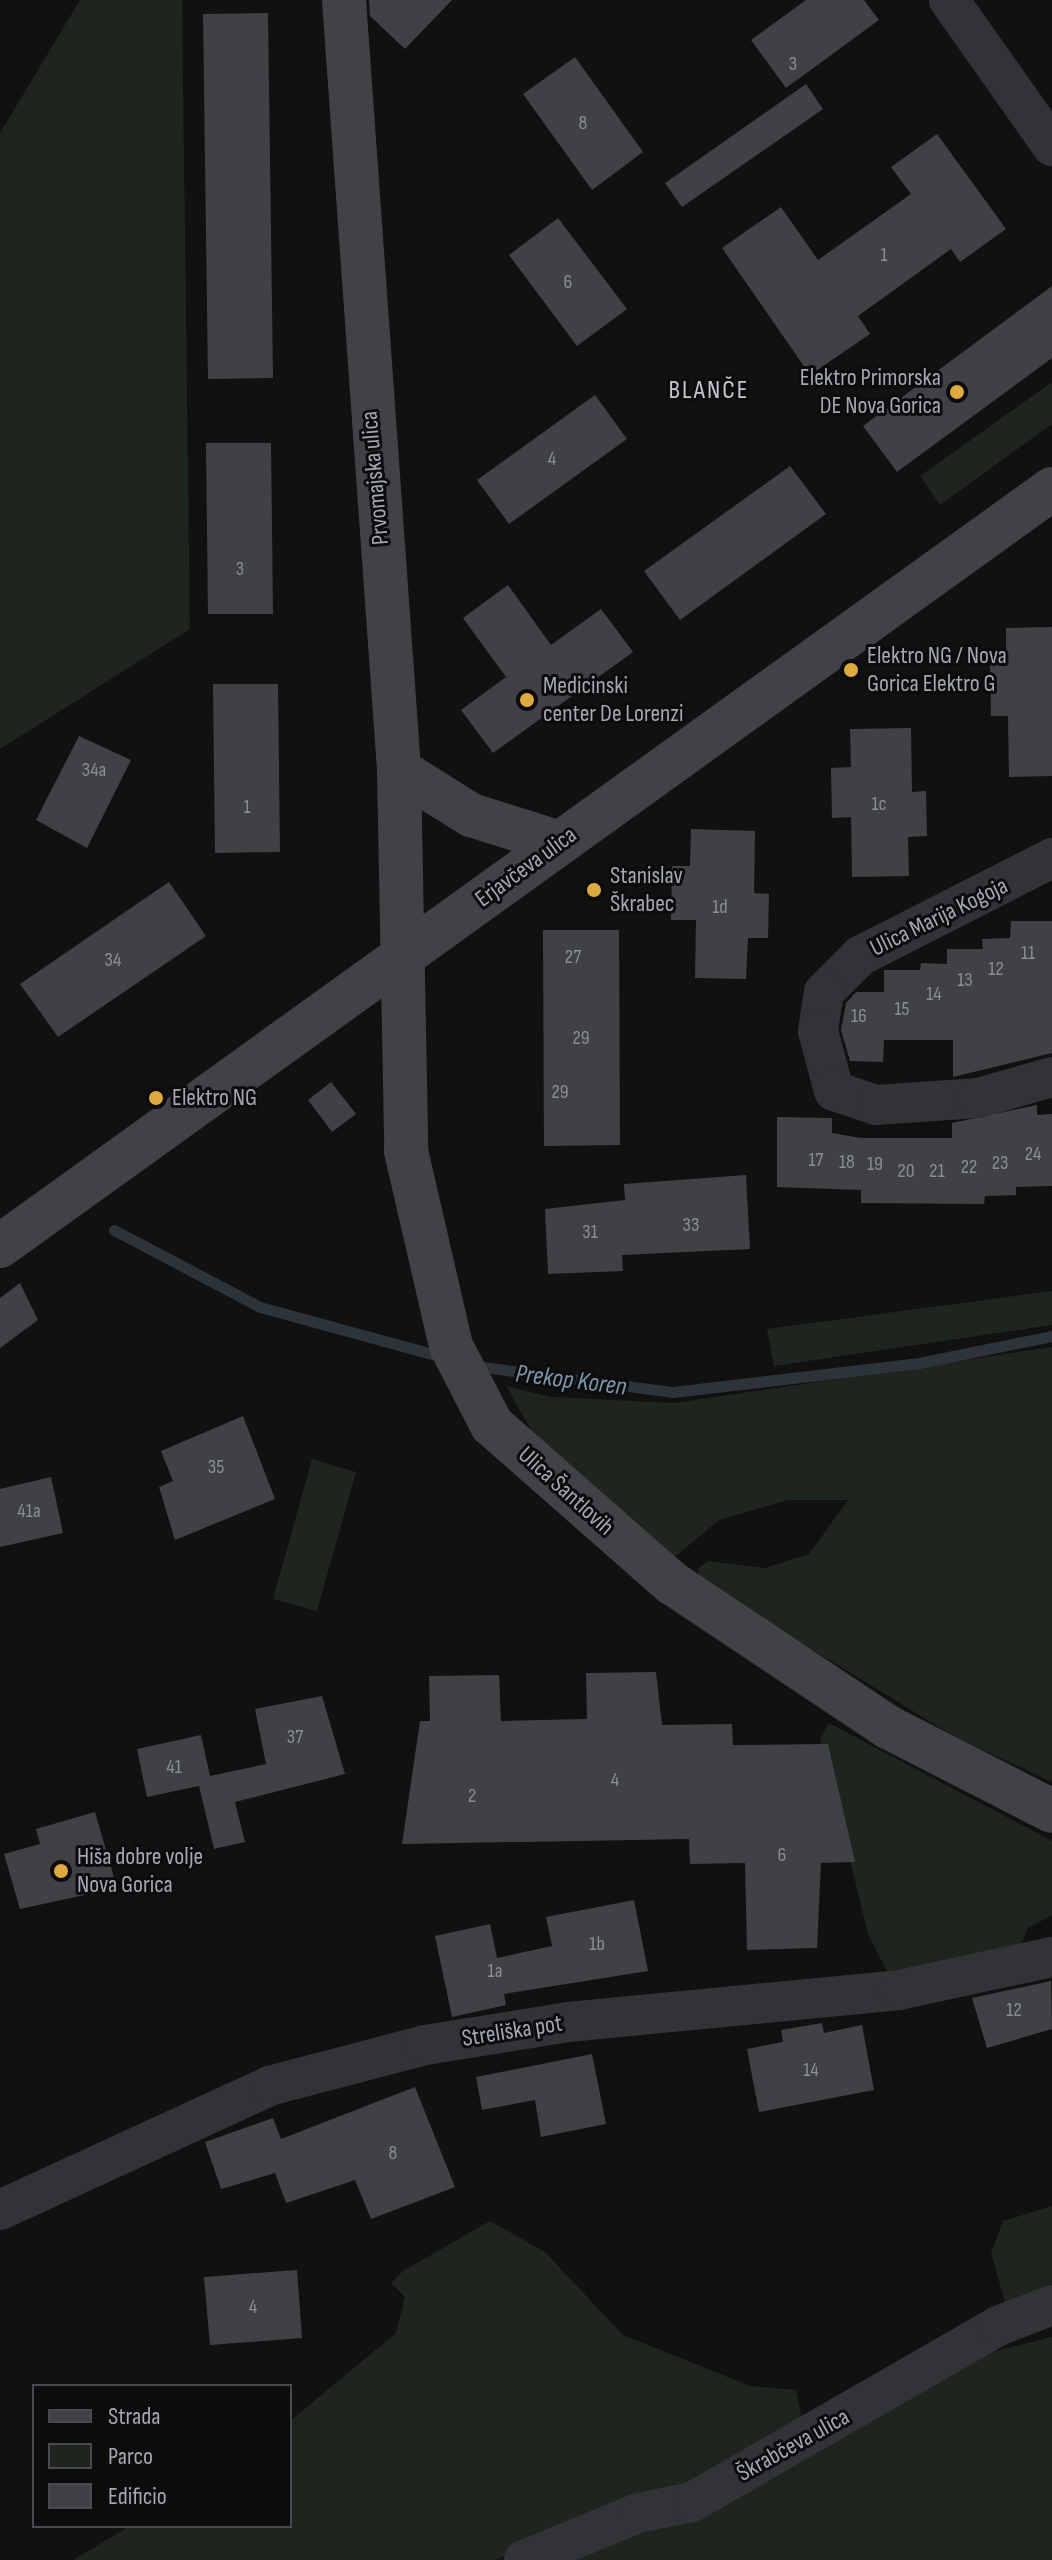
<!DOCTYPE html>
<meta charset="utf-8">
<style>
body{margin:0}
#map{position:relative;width:1052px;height:2560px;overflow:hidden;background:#111112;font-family:"Sofia Sans Condensed",sans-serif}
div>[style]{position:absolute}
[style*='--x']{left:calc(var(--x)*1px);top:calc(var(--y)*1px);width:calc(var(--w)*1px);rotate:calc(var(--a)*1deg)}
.green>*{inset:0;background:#1e241e}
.stream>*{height:11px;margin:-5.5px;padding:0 5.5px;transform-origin:5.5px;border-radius:5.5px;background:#2c3339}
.building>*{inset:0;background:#404145}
.street>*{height:40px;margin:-20px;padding:0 20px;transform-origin:20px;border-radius:20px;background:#323337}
.secondary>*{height:44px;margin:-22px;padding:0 22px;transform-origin:22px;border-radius:22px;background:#404246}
.dots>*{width:22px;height:22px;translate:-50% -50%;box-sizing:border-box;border:4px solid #0c0c0d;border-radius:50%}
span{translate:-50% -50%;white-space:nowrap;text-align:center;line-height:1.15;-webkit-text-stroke:6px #0c0c0d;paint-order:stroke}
.number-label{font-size:20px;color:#8a8e96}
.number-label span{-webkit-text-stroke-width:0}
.poi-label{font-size:24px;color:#a3a8b1}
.right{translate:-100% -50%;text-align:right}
.left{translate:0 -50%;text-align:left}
.street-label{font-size:24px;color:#a3a8b1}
.neighbourhood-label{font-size:26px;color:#c4c7ce;letter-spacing:2px}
.water-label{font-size:26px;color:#7d94aa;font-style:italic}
.legend{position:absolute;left:32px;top:2384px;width:260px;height:144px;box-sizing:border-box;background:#0c0c0d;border:2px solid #484a4f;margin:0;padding:10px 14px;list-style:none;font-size:24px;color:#a3a8b1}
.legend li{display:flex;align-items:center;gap:16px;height:40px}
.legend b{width:40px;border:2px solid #484a4f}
</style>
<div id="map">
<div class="green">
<div style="clip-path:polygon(80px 0,182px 0,190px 629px,0 749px,0 133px)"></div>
<div style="clip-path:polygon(1052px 382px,1052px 424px,940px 505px,920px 476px)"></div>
<div style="clip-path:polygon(1052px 1291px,1052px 1325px,774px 1366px,767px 1329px)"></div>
<div style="clip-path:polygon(1052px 1347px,1052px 1782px,957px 1738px,698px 1580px,698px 1569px,708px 1561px,765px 1568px,809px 1554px,848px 1500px,788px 1500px,719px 1520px,670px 1561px,533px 1433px,506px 1386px,551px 1397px,674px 1403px)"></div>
<div style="clip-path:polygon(312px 1459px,356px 1472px,317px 1611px,273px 1599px)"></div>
<div style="clip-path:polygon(829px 1723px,1052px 1841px,1052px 1915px,1028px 1928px,1019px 1950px,890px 1977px,868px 1934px,820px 1738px)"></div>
<div style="clip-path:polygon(1052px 2206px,1052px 2284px,1005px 2302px,991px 2253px,1003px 2221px)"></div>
<div style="clip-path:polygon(490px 2221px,545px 2252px,623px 2335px,750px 2386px,796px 2390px,804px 2430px,772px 2452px,495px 2560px,73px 2560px,130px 2526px,290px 2526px,290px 2421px,396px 2333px,405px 2297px,391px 2283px,403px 2271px)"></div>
<div style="clip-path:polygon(1052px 2337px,1052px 2560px,567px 2560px,971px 2357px)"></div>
</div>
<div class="stream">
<div style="--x:114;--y:1230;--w:165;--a:27.8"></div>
<div style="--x:260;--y:1307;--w:190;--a:15.3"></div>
<div style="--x:475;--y:1366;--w:200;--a:7.5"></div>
<div style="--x:673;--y:1392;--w:248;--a:-6.7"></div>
<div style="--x:919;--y:1363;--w:136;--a:-11.5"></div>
</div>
<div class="building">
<div style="clip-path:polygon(369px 0,452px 0,405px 49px,370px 16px)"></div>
<div style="clip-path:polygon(806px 0,864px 0,879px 20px,786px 88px,751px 40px)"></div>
<div style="clip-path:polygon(268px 13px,273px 378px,208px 379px,203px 14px)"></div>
<div style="clip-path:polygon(575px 57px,643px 152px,592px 190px,523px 94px)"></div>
<div style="clip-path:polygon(806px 84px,823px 109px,682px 207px,665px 183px)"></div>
<div style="clip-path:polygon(937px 134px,1006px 229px,960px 262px,951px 249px,858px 316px,870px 334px,810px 375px,722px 248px,781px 207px,818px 260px,911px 194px,891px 167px)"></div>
<div style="clip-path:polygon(558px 218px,627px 309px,577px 346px,509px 255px)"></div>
<div style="clip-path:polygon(1052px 286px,1052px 358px,897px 472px,863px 426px)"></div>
<div style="clip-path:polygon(595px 395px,627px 439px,509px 524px,477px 480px)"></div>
<div style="clip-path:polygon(206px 443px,271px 443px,273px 614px,208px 614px)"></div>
<div style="clip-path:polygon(790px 466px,826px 514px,680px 620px,644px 571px)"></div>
<div style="clip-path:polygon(508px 585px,551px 645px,601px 609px,633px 652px,493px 753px,461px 710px,506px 677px,463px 618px)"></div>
<div style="clip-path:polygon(1052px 627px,1052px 776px,1009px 777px,1008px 716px,991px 716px,990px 665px,1006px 665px,1006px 628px)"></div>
<div style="clip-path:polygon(213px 684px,278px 684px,280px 852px,215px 853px)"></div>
<div style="clip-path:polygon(911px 728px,912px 792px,926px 791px,927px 836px,908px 837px,909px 876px,852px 877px,851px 817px,832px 818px,831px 768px,851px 767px,850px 729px)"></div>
<div style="clip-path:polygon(79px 736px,131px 760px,87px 848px,36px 820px)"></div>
<div style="clip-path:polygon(691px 829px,755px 831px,754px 893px,769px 894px,768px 938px,748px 938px,746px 979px,695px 978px,696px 920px,671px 920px,672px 866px,690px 866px)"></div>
<div style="clip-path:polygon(169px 882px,206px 936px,58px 1037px,20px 984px)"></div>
<div style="clip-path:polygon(1011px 921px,1052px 921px,1052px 1053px,953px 1077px,953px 1040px,884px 1040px,883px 1062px,850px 1061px,841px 1030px,846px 1003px,856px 992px,884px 992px,884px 970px,920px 970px,921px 963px,947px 964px,947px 949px,983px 949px,982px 939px,1010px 938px)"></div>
<div style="clip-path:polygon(543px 930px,619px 930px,620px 1145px,544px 1146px)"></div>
<div style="clip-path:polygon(331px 1082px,356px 1114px,332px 1132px,308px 1100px)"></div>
<div style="clip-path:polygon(1037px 1105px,1037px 1115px,1052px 1114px,1052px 1186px,1016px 1187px,1016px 1195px,985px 1196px,984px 1204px,861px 1203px,861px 1190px,777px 1187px,777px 1117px,832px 1118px,832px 1133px,861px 1138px,952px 1138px,952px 1123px)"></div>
<div style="clip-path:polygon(746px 1175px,750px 1249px,622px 1255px,623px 1271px,548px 1274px,545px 1209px,625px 1200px,624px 1184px)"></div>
<div style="clip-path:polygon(20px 1283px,38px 1320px,0 1348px,0 1298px)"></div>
<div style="clip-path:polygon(243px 1416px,275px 1499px,175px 1540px,159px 1487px,173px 1481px,161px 1451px)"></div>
<div style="clip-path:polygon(51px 1477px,63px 1533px,0 1547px,0 1489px)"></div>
<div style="clip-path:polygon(656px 1672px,662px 1725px,732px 1724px,733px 1745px,828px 1744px,855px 1862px,821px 1863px,817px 1948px,747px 1950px,745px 1863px,690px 1864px,689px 1839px,402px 1844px,420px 1721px,430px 1721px,429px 1676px,499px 1675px,501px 1721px,587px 1719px,586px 1673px)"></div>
<div style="clip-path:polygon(322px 1696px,345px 1774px,235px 1802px,245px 1842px,214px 1849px,199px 1786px,147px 1797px,137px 1749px,201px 1735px,210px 1776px,266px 1764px,255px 1709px)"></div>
<div style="clip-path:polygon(95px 1812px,117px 1888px,20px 1909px,4px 1854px,40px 1844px,36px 1829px)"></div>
<div style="clip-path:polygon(634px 1900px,648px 1971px,504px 1994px,506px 2005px,452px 2017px,435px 1936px,490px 1924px,497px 1958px,552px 1946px,546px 1917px)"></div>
<div style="clip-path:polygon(1051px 1981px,1052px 2029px,987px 2048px,972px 1998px)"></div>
<div style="clip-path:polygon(822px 2023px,824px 2033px,862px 2025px,874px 2090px,759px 2112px,747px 2049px,783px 2042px,781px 2030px)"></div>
<div style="clip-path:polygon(592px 2054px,606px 2124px,541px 2137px,535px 2100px,482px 2110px,476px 2077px)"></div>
<div style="clip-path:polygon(415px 2087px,455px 2187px,371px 2219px,355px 2180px,286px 2203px,275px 2173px,221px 2189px,205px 2142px,273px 2118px,281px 2139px)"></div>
<div style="clip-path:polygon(297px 2270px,302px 2338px,210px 2345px,204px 2277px)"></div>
</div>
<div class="street">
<div style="--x:949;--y:0;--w:179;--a:54.8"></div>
<div style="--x:1052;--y:858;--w:216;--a:153"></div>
<div style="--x:860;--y:956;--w:51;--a:135"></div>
<div style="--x:824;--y:992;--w:39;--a:99"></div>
<div style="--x:818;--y:1031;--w:62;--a:75.1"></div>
<div style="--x:834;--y:1091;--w:44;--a:18.4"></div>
<div style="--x:876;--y:1105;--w:102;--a:-3.9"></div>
<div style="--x:978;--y:1098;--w:77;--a:-15.8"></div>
<div style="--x:0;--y:2210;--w:296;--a:-24.7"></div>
<div style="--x:269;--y:2086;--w:161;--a:-14.7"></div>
<div style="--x:425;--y:2045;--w:145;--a:-9.1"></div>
<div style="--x:568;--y:2022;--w:333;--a:-5.5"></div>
<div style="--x:899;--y:1990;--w:157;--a:-12.2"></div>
<div style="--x:524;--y:2560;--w:123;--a:-22.4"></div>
<div style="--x:638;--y:2513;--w:55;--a:-11.5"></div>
<div style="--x:692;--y:2502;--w:353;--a:-29.9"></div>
<div style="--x:998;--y:2326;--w:58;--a:-21.3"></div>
</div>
<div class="secondary">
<div style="--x:344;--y:0;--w:772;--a:85.91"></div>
<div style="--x:399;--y:770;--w:381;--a:88.9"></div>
<div style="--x:406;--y:1151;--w:200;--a:77"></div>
<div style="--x:451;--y:1346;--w:89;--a:62.6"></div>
<div style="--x:492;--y:1425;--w:240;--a:41.3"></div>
<div style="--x:672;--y:1583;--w:260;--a:33.7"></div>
<div style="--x:888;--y:1727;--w:184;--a:27.1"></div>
<div style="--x:399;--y:770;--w:85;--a:32"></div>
<div style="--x:471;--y:815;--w:93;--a:17.5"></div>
<div style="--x:0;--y:1246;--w:1296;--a:-35.74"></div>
</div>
<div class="dots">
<div style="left:957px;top:392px;background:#deaa3d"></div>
<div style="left:851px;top:670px;background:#deaa3d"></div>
<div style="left:527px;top:700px;background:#deaa3d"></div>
<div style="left:594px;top:890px;background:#deaa3d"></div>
<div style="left:156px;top:1098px;background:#deaa3d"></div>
<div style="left:61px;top:1871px;background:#deaa3d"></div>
</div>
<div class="number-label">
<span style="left:793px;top:64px">3</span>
<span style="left:583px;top:123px">8</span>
<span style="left:884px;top:255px">1</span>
<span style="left:568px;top:282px">6</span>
<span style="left:552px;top:459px">4</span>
<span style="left:240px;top:569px">3</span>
<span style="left:94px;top:770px">34a</span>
<span style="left:879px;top:804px">1c</span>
<span style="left:247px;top:807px">1</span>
<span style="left:720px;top:907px">1d</span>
<span style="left:1028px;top:953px">11</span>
<span style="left:573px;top:957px">27</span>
<span style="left:113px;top:960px">34</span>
<span style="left:996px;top:969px">12</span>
<span style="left:965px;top:980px">13</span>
<span style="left:934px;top:994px">14</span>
<span style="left:902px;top:1009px">15</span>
<span style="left:859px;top:1016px">16</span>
<span style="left:581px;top:1038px">29</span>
<span style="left:560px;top:1092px">29</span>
<span style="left:1033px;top:1154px">24</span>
<span style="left:816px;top:1160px">17</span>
<span style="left:847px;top:1162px">18</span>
<span style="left:1000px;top:1163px">23</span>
<span style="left:875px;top:1164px">19</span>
<span style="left:969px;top:1167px">22</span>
<span style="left:906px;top:1171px">20</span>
<span style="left:937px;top:1171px">21</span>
<span style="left:691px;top:1225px">33</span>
<span style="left:590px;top:1232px">31</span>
<span style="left:216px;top:1467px">35</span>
<span style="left:29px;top:1511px">41a</span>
<span style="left:295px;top:1737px">37</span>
<span style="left:174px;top:1767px">41</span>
<span style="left:615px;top:1780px">4</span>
<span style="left:472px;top:1796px">2</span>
<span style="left:782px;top:1855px">6</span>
<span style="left:597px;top:1944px">1b</span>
<span style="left:495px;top:1971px">1a</span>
<span style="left:1014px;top:2010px">12</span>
<span style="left:811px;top:2070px">14</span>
<span style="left:393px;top:2153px">8</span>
<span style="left:253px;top:2307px">4</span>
</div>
<div class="poi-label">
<span class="right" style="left:941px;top:392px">Elektro Primorska<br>DE Nova Gorica</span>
<span class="left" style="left:867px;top:670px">Elektro NG / Nova<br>Gorica Elektro G</span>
<span class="left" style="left:543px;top:700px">Medicinski<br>center De Lorenzi</span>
<span class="left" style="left:610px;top:890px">Stanislav<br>Škrabec</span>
<span class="left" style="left:172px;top:1098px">Elektro NG</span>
<span class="left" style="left:77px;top:1871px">Hiša dobre volje<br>Nova Gorica</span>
</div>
<div class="street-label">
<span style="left:375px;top:478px;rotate:-95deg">Prvomajska ulica</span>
<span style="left:526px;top:867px;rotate:-36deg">Erjavčeva ulica</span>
<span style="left:939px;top:917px;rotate:-26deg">Ulica Marija Kogoja</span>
<span style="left:566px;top:1491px;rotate:42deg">Ulica Šantlovih</span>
<span style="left:512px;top:2031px;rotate:-9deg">Streliška pot</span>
<span style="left:793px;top:2445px;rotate:-29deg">Škrabčeva ulica</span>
</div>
<div class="neighbourhood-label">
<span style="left:709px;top:391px">BLANČE</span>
</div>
<div class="water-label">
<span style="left:571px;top:1381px;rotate:7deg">Prekop Koren</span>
</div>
<ul class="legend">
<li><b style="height:10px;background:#404246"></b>Strada</li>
<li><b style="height:22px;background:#1e241e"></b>Parco</li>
<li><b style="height:22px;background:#404145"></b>Edificio</li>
</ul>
</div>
